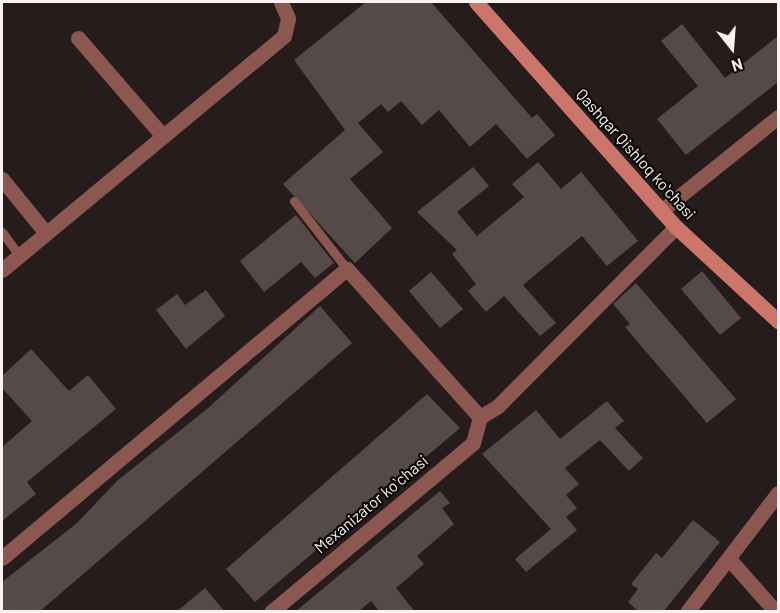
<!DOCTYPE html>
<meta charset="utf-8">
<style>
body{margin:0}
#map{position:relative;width:780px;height:613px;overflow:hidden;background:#251c1b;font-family:Barlow,sans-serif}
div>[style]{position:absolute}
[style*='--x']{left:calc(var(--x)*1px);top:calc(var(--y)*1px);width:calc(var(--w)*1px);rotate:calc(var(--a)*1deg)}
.building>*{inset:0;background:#554a48}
.lane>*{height:9px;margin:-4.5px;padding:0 4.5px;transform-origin:4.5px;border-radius:4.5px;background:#8c5750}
.street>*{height:15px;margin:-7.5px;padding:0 7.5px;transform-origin:7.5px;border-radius:7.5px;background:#8c5750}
.secondary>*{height:15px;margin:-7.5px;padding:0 7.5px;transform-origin:7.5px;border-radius:7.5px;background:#cb756b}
span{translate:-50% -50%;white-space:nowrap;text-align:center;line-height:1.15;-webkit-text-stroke:4.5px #0b0807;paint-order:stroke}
.street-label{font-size:16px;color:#f9f2f1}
.frame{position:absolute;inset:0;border:3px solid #f9f2f1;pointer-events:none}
.north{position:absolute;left:702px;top:18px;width:60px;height:60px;-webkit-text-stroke:4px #0b0807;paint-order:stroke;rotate:163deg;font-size:16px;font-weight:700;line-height:24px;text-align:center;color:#f9f2f1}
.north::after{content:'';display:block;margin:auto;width:21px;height:27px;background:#f9f2f1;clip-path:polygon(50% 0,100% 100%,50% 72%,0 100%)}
</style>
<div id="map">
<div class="building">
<div style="clip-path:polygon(366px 2px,431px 2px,532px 118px,537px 114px,555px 135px,527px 159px,496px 124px,470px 147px,439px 110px,422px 125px,401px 101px,388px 112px,381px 104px,358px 123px,383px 152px,350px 179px,392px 228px,355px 263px,283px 184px,345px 130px,294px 60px)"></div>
<div style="clip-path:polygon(682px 24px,725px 78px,778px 36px,778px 82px,686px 155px,657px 119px,698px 86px,661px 41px)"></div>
<div style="clip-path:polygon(538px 162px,561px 189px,581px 172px,638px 241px,607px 266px,582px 236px,523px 285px,556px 323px,540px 336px,504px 296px,486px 312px,468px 291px,476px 284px,452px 254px,457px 250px,417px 212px,473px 167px,489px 186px,457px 212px,477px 236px,524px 197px,512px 184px)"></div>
<div style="clip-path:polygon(296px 215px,334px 263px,315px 278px,301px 262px,264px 292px,240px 261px)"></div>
<div style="clip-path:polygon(702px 271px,741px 318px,720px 335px,681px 289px)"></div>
<div style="clip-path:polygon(431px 272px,463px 309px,440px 328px,409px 291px)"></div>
<div style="clip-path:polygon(636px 283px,736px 399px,707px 423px,625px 327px,630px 324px,613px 304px)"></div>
<div style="clip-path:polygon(206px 290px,225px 316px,186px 349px,156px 310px,177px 294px,185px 305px)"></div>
<div style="clip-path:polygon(320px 306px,352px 343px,39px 612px,2px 612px,2px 582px,77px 523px,117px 481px,207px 409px)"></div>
<div style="clip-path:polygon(31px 349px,69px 391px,88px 375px,116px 409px,27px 482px,36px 494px,2px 521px,2px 447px,32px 421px,2px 388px,2px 376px)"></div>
<div style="clip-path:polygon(427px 394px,460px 428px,255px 602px,226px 569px)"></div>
<div style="clip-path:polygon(607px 401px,624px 421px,615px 428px,643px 458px,629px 471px,600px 440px,565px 468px,579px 484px,566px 495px,577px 508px,566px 517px,577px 530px,526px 572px,515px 559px,551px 529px,482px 454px,536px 410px,560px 439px)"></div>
<div style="clip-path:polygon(440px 491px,450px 503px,442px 508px,454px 524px,417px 556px,424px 564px,396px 588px,415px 612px,380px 612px,371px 601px,358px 612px,295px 612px)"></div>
<div style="clip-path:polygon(693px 520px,720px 542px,663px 612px,639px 612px,628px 602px,638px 589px,631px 584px,656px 553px,662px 558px)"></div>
<div style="clip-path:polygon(205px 588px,225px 612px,176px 612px)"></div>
</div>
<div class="lane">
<div style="--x:294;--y:201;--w:86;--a:52.1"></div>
<div style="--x:2;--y:232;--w:29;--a:54"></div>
</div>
<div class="street">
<div style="--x:78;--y:38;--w:128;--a:49.1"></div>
<div style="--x:2;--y:179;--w:68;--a:50.9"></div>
<div style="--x:661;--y:211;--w:150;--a:-38.8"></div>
<div style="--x:2;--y:270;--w:366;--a:-39.7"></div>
<div style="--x:284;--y:36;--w:18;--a:-77"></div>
<div style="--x:288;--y:18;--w:17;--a:-114"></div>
<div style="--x:2;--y:558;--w:450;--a:-40"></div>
<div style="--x:347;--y:269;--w:199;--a:48.1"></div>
<div style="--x:480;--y:417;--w:21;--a:-31"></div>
<div style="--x:498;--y:406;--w:252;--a:-45.2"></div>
<div style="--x:730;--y:560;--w:69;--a:48.5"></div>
<div style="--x:271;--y:612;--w:263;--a:-39.9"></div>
<div style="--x:473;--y:443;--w:27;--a:-75"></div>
<div style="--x:687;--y:612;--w:150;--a:-52.6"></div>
</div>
<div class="secondary">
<div style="--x:476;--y:2;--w:301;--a:48.4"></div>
<div style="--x:676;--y:227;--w:139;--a:42.7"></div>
</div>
<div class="street-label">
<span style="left:636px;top:154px;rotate:48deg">Qashqar Qishloq koʻchasi</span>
<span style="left:371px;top:504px;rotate:-40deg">Mexanizator koʻchasi</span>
</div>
<div class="frame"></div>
<div class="north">N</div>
</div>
